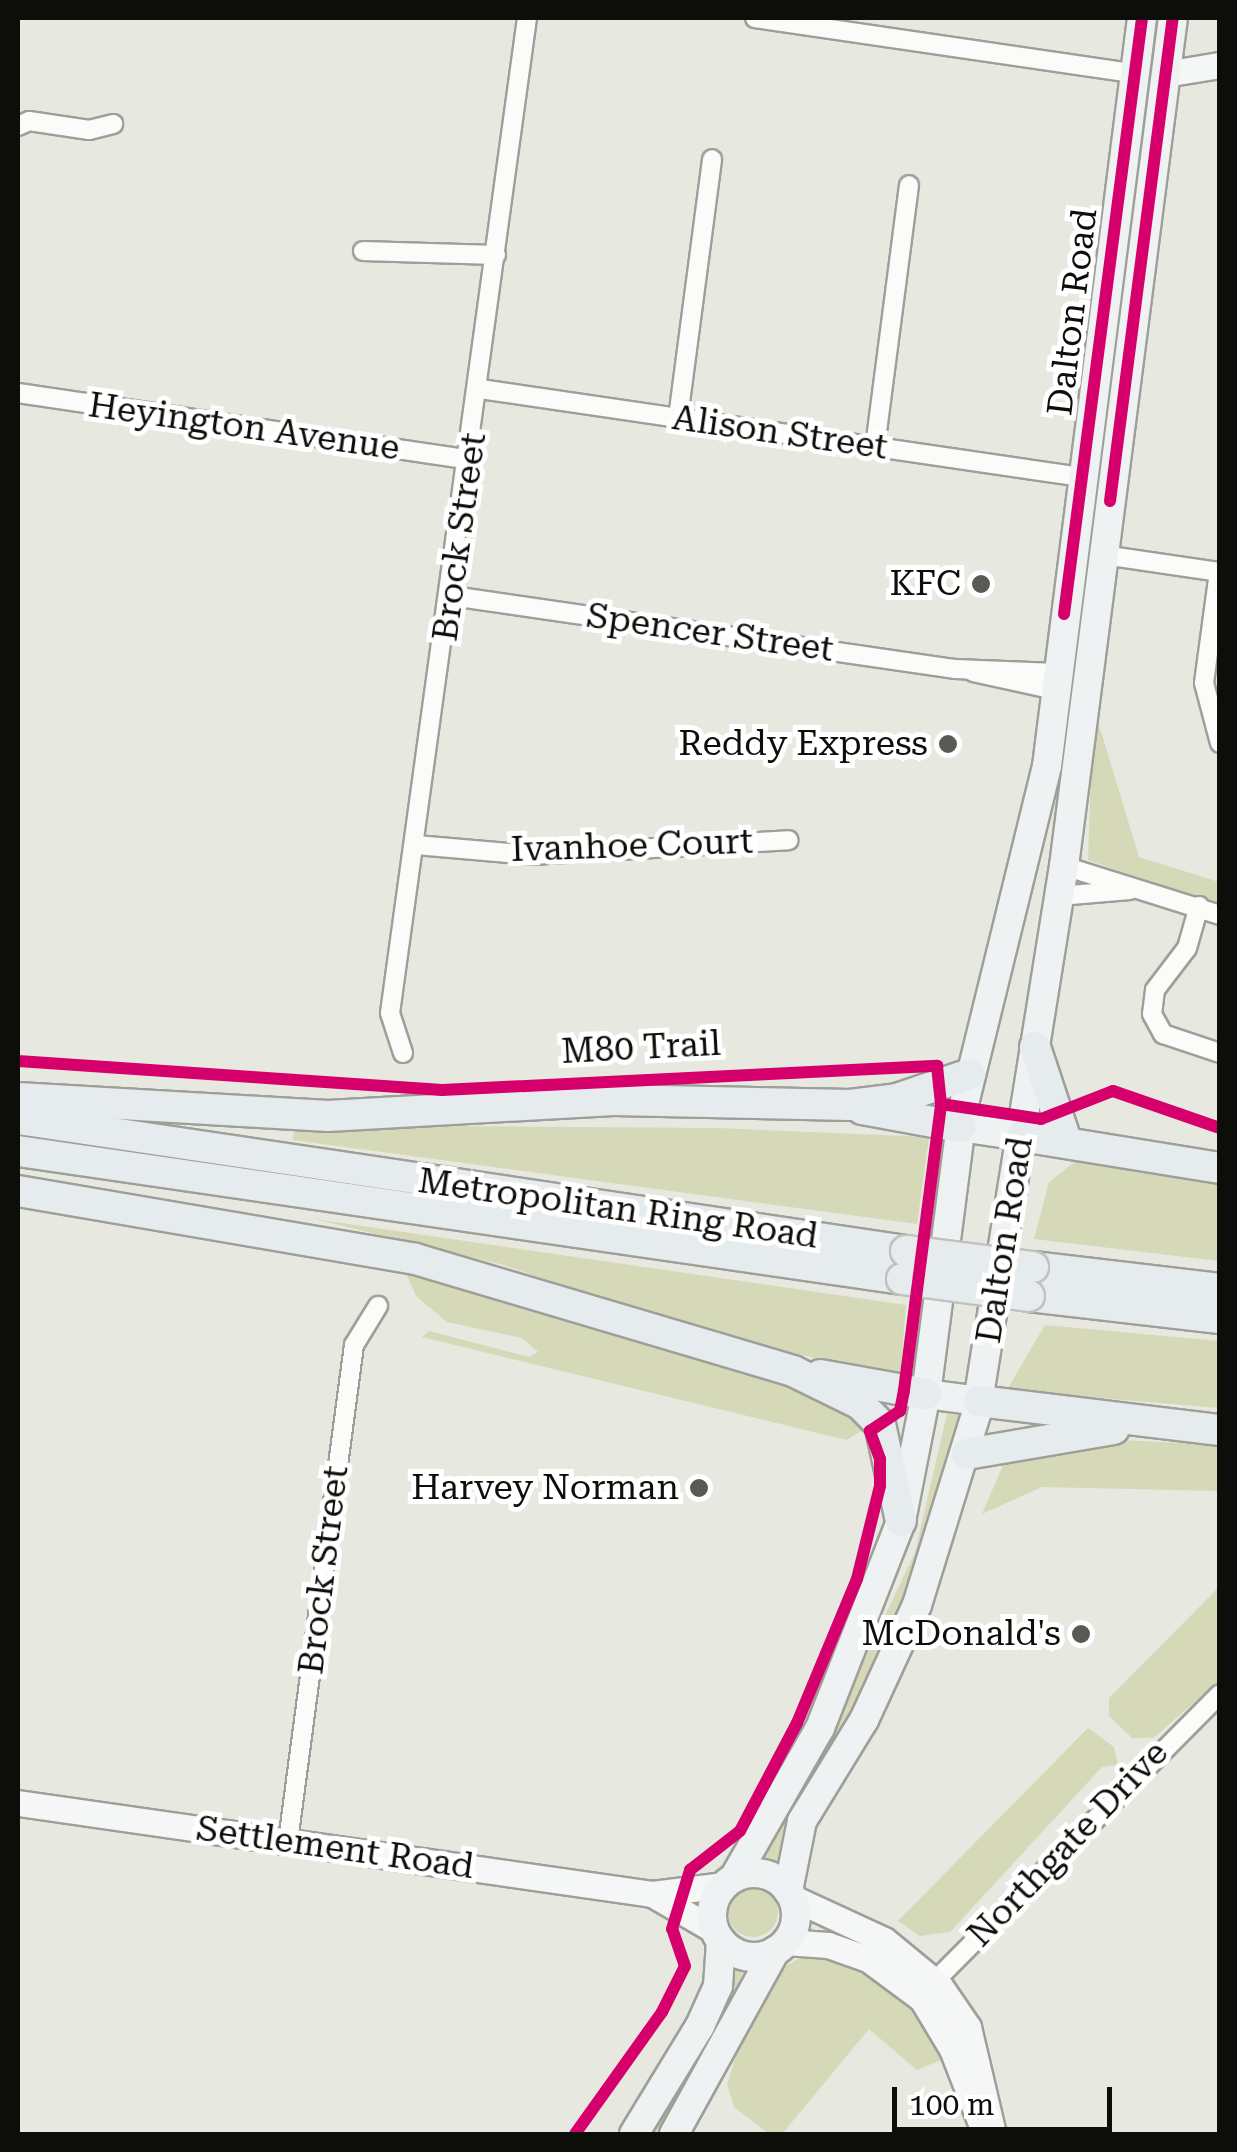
<!DOCTYPE html>
<style>
body{margin:0}
#map{position:relative;width:1237px;height:2152px;overflow:hidden;background:#e7e8e0;font-family:"Roboto Serif",serif}
div>[style]{position:absolute}
[style*='--x']{left:calc(var(--x)*1px);top:calc(var(--y)*1px);width:calc(var(--w)*1px);rotate:calc(var(--a)*1deg)}
.green>*{inset:0;background:#d6d9b8}
.round{border-radius:50%}
.roads{filter:drop-shadow(2px 0 #9e9f99) drop-shadow(-2px 0 #9e9f99) drop-shadow(0 2px #9e9f99) drop-shadow(0 -2px #9e9f99)}
.street>*{height:18px;margin:-9px;padding:0 9px;transform-origin:9px;border-radius:9px;background:#fbfcfa}
.secondary>*{height:25px;margin:-12.5px;padding:0 12.5px;transform-origin:12.5px;border-radius:12.5px;background:#f5f6f6}
.primary>*{height:28px;margin:-14px;padding:0 14px;transform-origin:14px;border-radius:14px;background:#eff2f3}
.primary>.ring{margin:-14px;padding:0;box-sizing:content-box;background:none;border:28px solid #eff2f3;border-radius:50%}
.highway>*{height:30px;margin:-15px;padding:0 15px;transform-origin:15px;border-radius:15px;background:#e6ebee}
.bridges{filter:drop-shadow(2px 0 #c1c2be) drop-shadow(-2px 0 #c1c2be) drop-shadow(0 2px #c1c2be) drop-shadow(0 -2px #c1c2be)}
.highway-bridge>*{height:30px;margin:-15px;padding:0 15px;transform-origin:15px;border-radius:15px;background:#e6ebee}
.cycleway>*{height:12px;margin:-6px;padding:0 6px;transform-origin:6px;border-radius:6px;background:#d6006c}
.dots>*{width:28px;height:28px;translate:-50% -50%;box-sizing:border-box;border:5px solid #fff;border-radius:50%}
span{translate:-50% -50%;white-space:nowrap;text-align:center;line-height:1.15;-webkit-text-stroke:10px #fff;paint-order:stroke}
.street-label{font-size:35px;color:#0d0e09}
.poi-label{font-size:35px;color:#0d0e09}
.right{translate:-100% -50%;text-align:right}
.frame{position:absolute;inset:0;border:20px solid #0d0e09;pointer-events:none}
.scale{position:absolute;left:892px;top:2087px;width:220px;height:45px;box-sizing:border-box;border:5px solid #0d0e09;border-top:0;padding-left:12px;font-size:30px;line-height:35px;white-space:nowrap;color:#0d0e09;-webkit-text-stroke:8px #fff;paint-order:stroke}
</style>
<div id="map">
<div class="green">
<div style="clip-path:polygon(1099px 725px,1139px 857px,1219px 882px,1219px 906px,1088px 860px,1092px 742px)"></div>
<div style="clip-path:polygon(294px 1125px,718px 1128px,929px 1137px,917px 1224px,293px 1140px)"></div>
<div style="clip-path:polygon(1081px 1157px,1219px 1180px,1219px 1261px,1034px 1239px,1049px 1182px)"></div>
<div style="clip-path:polygon(314px 1219px,906px 1305px,900px 1380px,646px 1315px,504px 1265px)"></div>
<div style="clip-path:polygon(405px 1271px,799px 1385px,872px 1425px,846px 1440px,422px 1337px,429px 1331px,529px 1357px,538px 1352px,522px 1338px,447px 1322px,416px 1296px)"></div>
<div style="clip-path:polygon(1045px 1325px,1219px 1341px,1219px 1408px,1007px 1390px)"></div>
<div style="clip-path:polygon(947px 1414px,963px 1416px,925px 1553px,864px 1694px,788px 1824px,779px 1867px,763px 1856px,812px 1771px,915px 1552px)"></div>
<div style="clip-path:polygon(1120px 1440px,1219px 1445px,1219px 1491px,1042px 1487px,982px 1514px,1007px 1456px)"></div>
<div style="clip-path:polygon(1219px 1587px,1219px 1681px,1153px 1738px,1132px 1738px,1109px 1716px,1109px 1698px)"></div>
<div style="clip-path:polygon(1088px 1728px,1114px 1747px,1118px 1765px,1102px 1767px,950px 1932px,920px 1936px,898px 1921px)"></div>
<div class="round" style="left:728px;top:1887px;width:50px;height:50px"></div>
<div style="clip-path:polygon(803px 1956px,866px 1968px,911px 2003px,941px 2060px,917px 2070px,869px 2029px,782px 2134px,769px 2134px,734px 2107px,727px 2084px,745px 2028px,779px 1970px)"></div>
<div style="clip-path:polygon(730px 1964px,744px 1969px,724px 2021px,661px 2134px,651px 2134px,722px 2007px)"></div>
</div>
<div class="roads">
<div class="street">
<div style="--x:755;--y:18;--w:383;--a:8.3"></div>
<div style="--x:18;--y:126;--w:12;--a:-24"></div>
<div style="--x:29;--y:121;--w:61;--a:8.5"></div>
<div style="--x:89;--y:130;--w:25;--a:-14"></div>
<div style="--x:363;--y:251;--w:133;--a:1.7"></div>
<div style="--x:480;--y:389;--w:607;--a:8.33"></div>
<div style="--x:18;--y:393;--w:457;--a:8.4"></div>
<div style="--x:678;--y:418;--w:261;--a:-82.5"></div>
<div style="--x:875;--y:447;--w:264;--a:-82.6"></div>
<div style="--x:1103;--y:555;--w:118;--a:8.3"></div>
<div style="--x:1219;--y:572;--w:112;--a:97.7"></div>
<div style="--x:1204;--y:683;--w:62;--a:75.1"></div>
<div style="--x:452;--y:596;--w:508;--a:8.26"></div>
<div style="--x:955;--y:669;--w:102;--a:2.2"></div>
<div style="--x:973;--y:672;--w:84;--a:12.4"></div>
<div style="--x:416;--y:845;--w:116;--a:4.9"></div>
<div style="--x:532;--y:855;--w:257;--a:-3.3"></div>
<div style="--x:1064;--y:866;--w:164;--a:17.4"></div>
<div style="--x:1059;--y:896;--w:71;--a:-4.8"></div>
<div style="--x:1199;--y:906;--w:44;--a:105.9"></div>
<div style="--x:1187;--y:948;--w:53;--a:127.3"></div>
<div style="--x:1155;--y:990;--w:24;--a:97"></div>
<div style="--x:1152;--y:1014;--w:23;--a:61"></div>
<div style="--x:1163;--y:1034;--w:60;--a:18.4"></div>
<div style="--x:403;--y:1053;--w:42;--a:-108"></div>
<div style="--x:390;--y:1013;--w:1004;--a:-82.16"></div>
<div style="--x:288;--y:1841;--w:500;--a:-82.42"></div>
<div style="--x:354;--y:1345;--w:46;--a:-58.4"></div>
<div style="--x:928;--y:1988;--w:414;--a:-45.2"></div>
</div>
<div class="secondary">
<div style="--x:1165;--y:74;--w:56;--a:-9.3"></div>
<div style="--x:18;--y:1803;--w:640;--a:8.17"></div>
<div style="--x:652;--y:1894;--w:73;--a:-7.1"></div>
<div style="--x:652;--y:1894;--w:72;--a:30.1"></div>
<div style="--x:791;--y:1897;--w:102;--a:24.8"></div>
<div style="--x:884;--y:1940;--w:72;--a:39.4"></div>
<div style="--x:940;--y:1986;--w:50;--a:55.7"></div>
<div style="--x:968;--y:2027;--w:110;--a:76.8"></div>
<div style="--x:785;--y:1942;--w:43;--a:4"></div>
<div style="--x:828;--y:1945;--w:42;--a:19.3"></div>
<div style="--x:868;--y:1959;--w:67;--a:36.5"></div>
<div style="--x:922;--y:1999;--w:58;--a:59"></div>
<div style="--x:952;--y:2049;--w:77;--a:68.7"></div>
</div>
<div class="primary">
<div style="--x:960;--y:1127;--w:63;--a:8.3"></div>
<div style="--x:926;--y:1394;--w:53;--a:7.5"></div>
<div class="ring" style="left:712px;top:1873px;width:56px;height:56px"></div>
<div style="--x:734;--y:1878;--w:173;--a:-60.2"></div>
<div style="--x:820;--y:1728;--w:222;--a:-68.6"></div>
<div style="--x:901;--y:1521;--w:129;--a:-78.9"></div>
<div style="--x:926;--y:1394;--w:288;--a:-82.6"></div>
<div style="--x:963;--y:1108;--w:352;--a:-76.2"></div>
<div style="--x:1047;--y:766;--w:754;--a:-82.76"></div>
<div style="--x:788;--y:1891;--w:71;--a:-78.7"></div>
<div style="--x:802;--y:1821;--w:119;--a:-58.5"></div>
<div style="--x:864;--y:1720;--w:127;--a:-65.3"></div>
<div style="--x:917;--y:1605;--w:200;--a:-72.8"></div>
<div style="--x:976;--y:1414;--w:555;--a:-80.88"></div>
<div style="--x:1064;--y:866;--w:855;--a:-82.68"></div>
<div style="--x:634;--y:2134;--w:127;--a:-58.6"></div>
<div style="--x:700;--y:2026;--w:44;--a:-65.8"></div>
<div style="--x:718;--y:1986;--w:45;--a:-86.2"></div>
<div style="--x:674;--y:2134;--w:209;--a:-61.1"></div>
</div>
<div class="highway">
<div style="--x:1035;--y:1047;--w:99;--a:71.7"></div>
<div style="--x:18;--y:1098;--w:311;--a:3.3"></div>
<div style="--x:328;--y:1116;--w:286;--a:-3.2"></div>
<div style="--x:614;--y:1100;--w:236;--a:1.2"></div>
<div style="--x:850;--y:1105;--w:47;--a:-7.3"></div>
<div style="--x:897;--y:1099;--w:77;--a:-18.9"></div>
<div style="--x:862;--y:1109;--w:100;--a:10.4"></div>
<div style="--x:18;--y:1119;--w:898;--a:8.46"></div>
<div style="--x:1022;--y:1136;--w:201;--a:9.2"></div>
<div style="--x:18;--y:1151;--w:893;--a:8.24"></div>
<div style="--x:18;--y:1191;--w:403;--a:9.7"></div>
<div style="--x:415;--y:1259;--w:394;--a:16.5"></div>
<div style="--x:793;--y:1371;--w:75;--a:26.2"></div>
<div style="--x:860;--y:1404;--w:28;--a:45"></div>
<div style="--x:880;--y:1424;--w:99;--a:77.8"></div>
<div style="--x:1033;--y:1267;--w:188;--a:6.7"></div>
<div style="--x:1029;--y:1296;--w:192;--a:6.6"></div>
<div style="--x:820;--y:1375;--w:108;--a:10.2"></div>
<div style="--x:979;--y:1401;--w:243;--a:6.9"></div>
<div style="--x:967;--y:1454;--w:149;--a:-9.7"></div>
</div>
</div>
<div class="bridges">
<div class="highway-bridge">
<div style="--x:906;--y:1251;--w:128;--a:7.2"></div>
<div style="--x:902;--y:1279;--w:128;--a:7.6"></div>
</div>
</div>
<div class="cycleway">
<div style="--x:1110;--y:501;--w:487;--a:-82.6"></div>
<div style="--x:1064;--y:614;--w:601;--a:-82.54"></div>
<div style="--x:18;--y:1061;--w:425;--a:3.9"></div>
<div style="--x:442;--y:1090;--w:496;--a:-2.8"></div>
<div style="--x:937;--y:1066;--w:38;--a:84"></div>
<div style="--x:941;--y:1104;--w:101;--a:8.5"></div>
<div style="--x:1041;--y:1119;--w:77;--a:-21.3"></div>
<div style="--x:1113;--y:1091;--w:113;--a:19.1"></div>
<div style="--x:575;--y:2134;--w:150;--a:-54.5"></div>
<div style="--x:662;--y:2012;--w:51;--a:-63.4"></div>
<div style="--x:685;--y:1966;--w:39;--a:-109"></div>
<div style="--x:672;--y:1929;--w:62;--a:-73"></div>
<div style="--x:690;--y:1870;--w:63;--a:-38"></div>
<div style="--x:740;--y:1831;--w:122;--a:-62.2"></div>
<div style="--x:797;--y:1723;--w:156;--a:-67.4"></div>
<div style="--x:857;--y:1579;--w:96;--a:-76.1"></div>
<div style="--x:880;--y:1486;--w:27;--a:-90"></div>
<div style="--x:880;--y:1459;--w:30;--a:-110"></div>
<div style="--x:870;--y:1431;--w:36;--a:-34"></div>
<div style="--x:900;--y:1411;--w:21;--a:-79"></div>
<div style="--x:904;--y:1390;--w:288;--a:-82.6"></div>
</div>
<div class="dots">
<div style="left:981px;top:584px;background:#595a54"></div>
<div style="left:948px;top:744px;background:#595a54"></div>
<div style="left:699px;top:1488px;background:#595a54"></div>
<div style="left:1081px;top:1634px;background:#595a54"></div>
</div>
<div class="street-label">
<span style="left:1073px;top:312px;rotate:-83deg">Dalton Road</span>
<span style="left:244px;top:427px;rotate:8deg">Heyington Avenue</span>
<span style="left:780px;top:433px;rotate:8deg">Alison Street</span>
<span style="left:460px;top:537px;rotate:-82deg">Brock Street</span>
<span style="left:710px;top:633px;rotate:8deg">Spencer Street</span>
<span style="left:632px;top:846px;rotate:-2deg">Ivanhoe Court</span>
<span style="left:641px;top:1048px;rotate:-3deg">M80 Trail</span>
<span style="left:618px;top:1209px;rotate:8deg">Metropolitan Ring Road</span>
<span style="left:1005px;top:1240px;rotate:-81deg">Dalton Road</span>
<span style="left:324px;top:1570px;rotate:-83deg">Brock Street</span>
<span style="left:1068px;top:1844px;rotate:-46deg">Northgate Drive</span>
<span style="left:335px;top:1848px;rotate:8deg">Settlement Road</span>
</div>
<div class="poi-label">
<span class="right" style="left:961px;top:584px">KFC</span>
<span class="right" style="left:928px;top:744px">Reddy Express</span>
<span class="right" style="left:679px;top:1488px">Harvey Norman</span>
<span class="right" style="left:1061px;top:1634px">McDonald's</span>
</div>
<div class="frame"></div>
<div class="scale">100 m</div>
</div>
